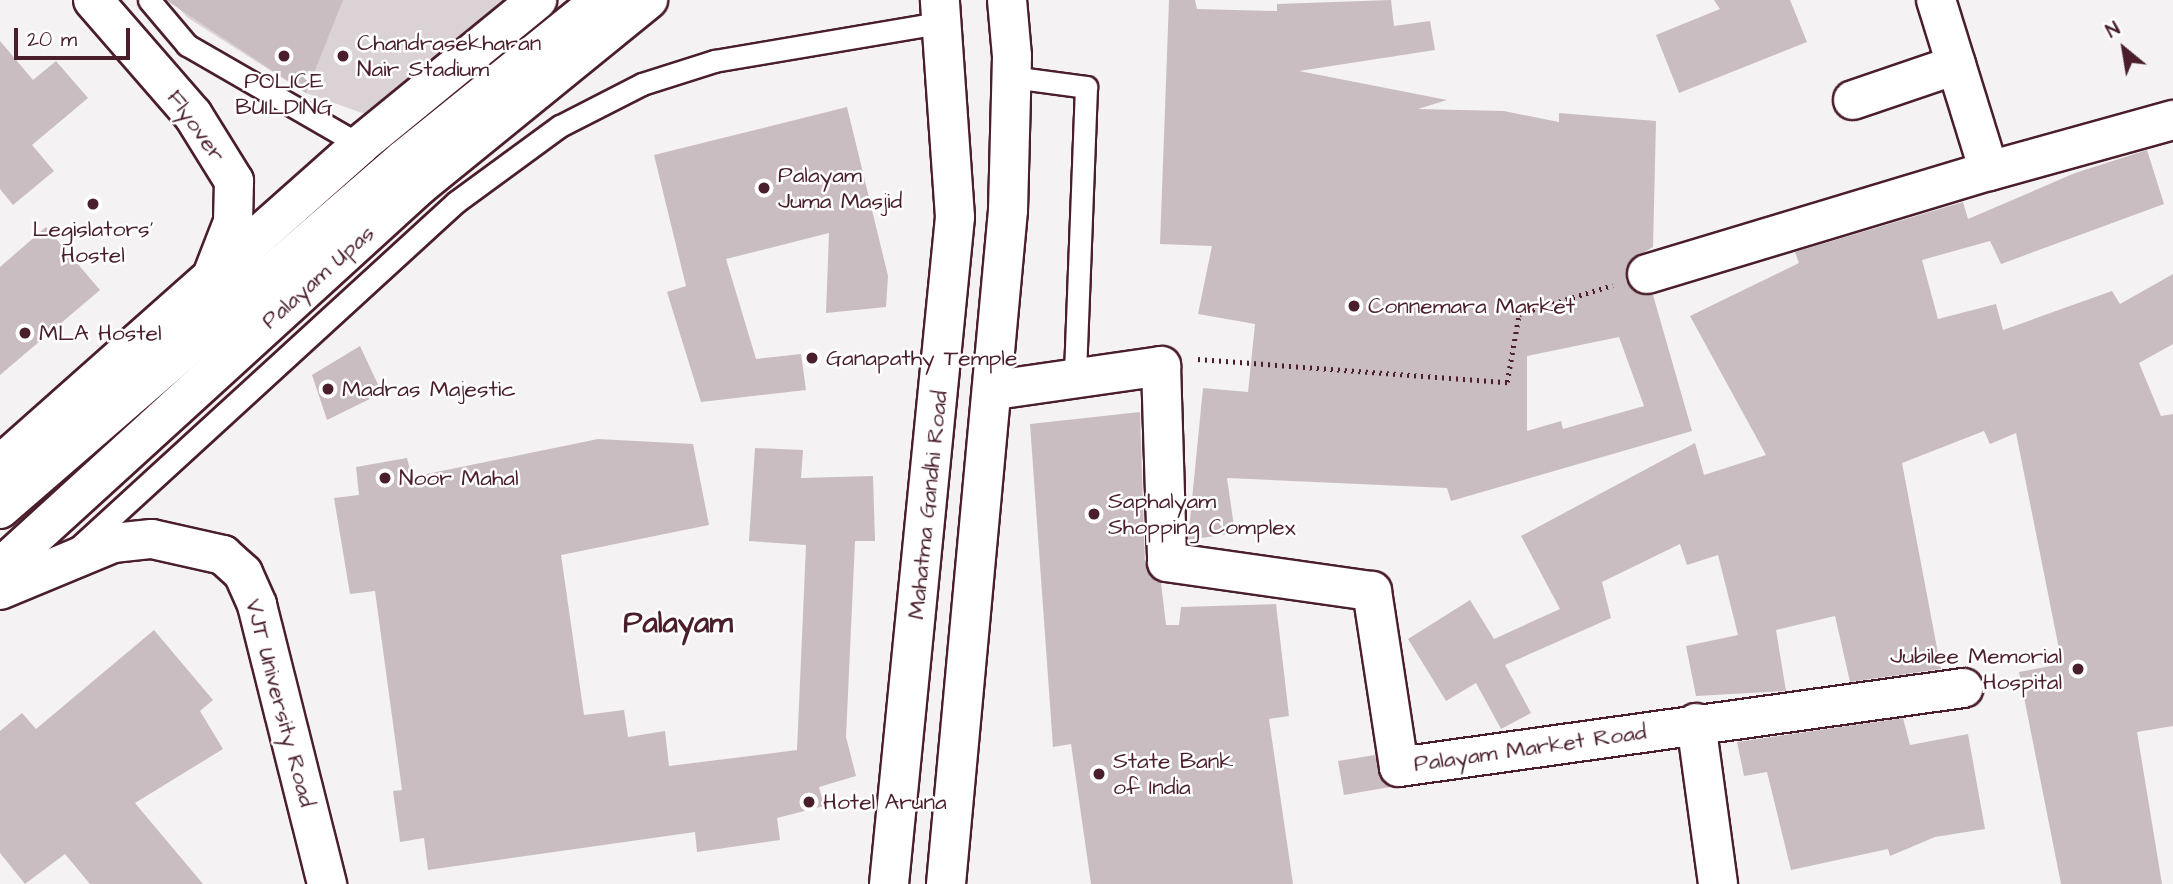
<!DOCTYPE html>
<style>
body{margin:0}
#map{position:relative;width:2173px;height:884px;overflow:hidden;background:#f4f2f2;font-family:"Architects Daughter",sans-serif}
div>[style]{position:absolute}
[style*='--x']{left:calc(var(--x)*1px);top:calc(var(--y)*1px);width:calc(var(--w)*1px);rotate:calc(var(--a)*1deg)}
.green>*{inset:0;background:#dbd2d5}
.building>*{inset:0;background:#cabdc1}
.path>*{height:4.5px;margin-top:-2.25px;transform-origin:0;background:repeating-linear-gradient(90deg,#4a1f2b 0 2px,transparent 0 7px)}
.roads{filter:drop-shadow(2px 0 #4a1f2b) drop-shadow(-2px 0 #4a1f2b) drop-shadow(0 2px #4a1f2b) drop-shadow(0 -2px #4a1f2b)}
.lane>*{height:21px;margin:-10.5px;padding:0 10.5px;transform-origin:10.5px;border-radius:10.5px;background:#fff}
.street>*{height:38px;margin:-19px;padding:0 19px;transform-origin:19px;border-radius:19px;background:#fff}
.secondary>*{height:38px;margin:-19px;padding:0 19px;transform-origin:19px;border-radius:19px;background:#fff}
.primary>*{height:38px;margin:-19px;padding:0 19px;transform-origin:19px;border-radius:19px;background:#fff}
.dots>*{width:19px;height:19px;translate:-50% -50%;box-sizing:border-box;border:4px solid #fff;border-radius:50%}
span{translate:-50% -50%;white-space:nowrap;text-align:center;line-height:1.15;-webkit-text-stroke:5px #fff;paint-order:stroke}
.poi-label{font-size:23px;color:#4a1f2b}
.left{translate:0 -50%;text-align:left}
.right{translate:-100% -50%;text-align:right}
.street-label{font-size:23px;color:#4a1f2b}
.district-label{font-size:30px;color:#4a1f2b;font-weight:700}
.north{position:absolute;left:2089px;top:14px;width:70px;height:70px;-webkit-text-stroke:5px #fff;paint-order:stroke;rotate:330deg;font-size:19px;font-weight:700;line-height:28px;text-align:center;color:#4a1f2b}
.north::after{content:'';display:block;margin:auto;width:24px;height:32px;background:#4a1f2b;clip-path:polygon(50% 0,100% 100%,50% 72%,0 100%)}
.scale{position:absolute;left:14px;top:28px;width:116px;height:32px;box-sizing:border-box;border:4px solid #4a1f2b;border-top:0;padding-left:9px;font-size:21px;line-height:24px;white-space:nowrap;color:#4a1f2b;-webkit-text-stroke:5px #fff;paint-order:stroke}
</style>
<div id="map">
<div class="green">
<div style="clip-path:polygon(171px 0,511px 0,365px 114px,306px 93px,188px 18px)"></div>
</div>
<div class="building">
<div style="clip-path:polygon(166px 0,343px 0,306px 93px)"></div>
<div style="clip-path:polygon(evenodd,1169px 0,1195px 0,1197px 9px,1277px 11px,1277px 4px,1391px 0,1394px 26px,1430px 21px,1435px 50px,1299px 71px,1447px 100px,1418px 109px,1504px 111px,1559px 122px,1559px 113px,1656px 121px,1653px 247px,1631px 260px,1626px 280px,1633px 290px,1653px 295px,1692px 431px,1451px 501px,1447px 488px,1227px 478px,1235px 533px,1188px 540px,1203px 388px,1248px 392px,1255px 324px,1198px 314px,1212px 246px,1160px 244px,1169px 0,1619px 337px,1644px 406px,1563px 429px,1561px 421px,1527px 431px,1527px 356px,1619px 337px)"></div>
<div style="clip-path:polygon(1714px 0,1790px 0,1807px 42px,1679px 93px,1656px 35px,1720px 9px)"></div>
<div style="clip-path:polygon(0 41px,33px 80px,56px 61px,88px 98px,32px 145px,54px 171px,13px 205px,0 189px)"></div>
<div style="clip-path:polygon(847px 107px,888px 276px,886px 307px,826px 313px,829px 233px,726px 259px,756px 359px,801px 354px,806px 390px,701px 402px,667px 292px,686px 286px,654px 155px)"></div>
<div style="clip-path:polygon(2147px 150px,2164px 204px,2001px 264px,1990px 241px,1922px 260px,1938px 319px,1996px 304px,2003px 330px,2112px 291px,2120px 304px,2173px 274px,2173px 344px,2139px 363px,2161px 416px,2173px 414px,2173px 726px,2137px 732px,2162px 884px,2061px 884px,2019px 672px,2062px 664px,2016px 433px,1990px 444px,1984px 431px,1902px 463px,1941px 669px,1850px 682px,1835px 616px,1776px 630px,1786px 691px,1696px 696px,1686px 646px,1738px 635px,1718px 555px,1687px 565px,1680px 544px,1602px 582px,1611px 618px,1505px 665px,1531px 713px,1501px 729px,1476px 683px,1446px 701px,1408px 639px,1470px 600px,1494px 639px,1560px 609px,1521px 536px,1695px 443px,1704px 475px,1766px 455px,1690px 316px,1799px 263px,1795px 252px,1963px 202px,1968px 219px,2075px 173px)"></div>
<div style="clip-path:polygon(46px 227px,100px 290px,0 375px,0 267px)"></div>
<div style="clip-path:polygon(360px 346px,382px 393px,327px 420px,312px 375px)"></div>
<div style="clip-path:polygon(1140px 412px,1145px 563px,1161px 583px,1166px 625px,1179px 625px,1181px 607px,1276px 604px,1289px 716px,1269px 719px,1293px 884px,1091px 884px,1071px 744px,1053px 747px,1030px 424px)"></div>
<div style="clip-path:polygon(598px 439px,693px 444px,709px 525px,561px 555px,584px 715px,624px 710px,628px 737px,665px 731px,669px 766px,797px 750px,806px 545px,749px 541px,755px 448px,803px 450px,801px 478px,873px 476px,875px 541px,855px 541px,846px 737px,856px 776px,819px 787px,824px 806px,777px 818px,780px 840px,697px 852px,695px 832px,428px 870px,424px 838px,400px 842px,393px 791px,402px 790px,375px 591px,350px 594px,334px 498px,359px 495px,356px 467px,407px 458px,412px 477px)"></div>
<div style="clip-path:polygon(154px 630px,213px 700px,200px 711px,223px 749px,135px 803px,203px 884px,90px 884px,65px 854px,25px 884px,0 853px,0 731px,22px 713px,36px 729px)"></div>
<div style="clip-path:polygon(1903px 718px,1910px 745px,1968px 734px,1985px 829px,1935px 837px,1890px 856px,1888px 849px,1791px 870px,1767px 772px,1744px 776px,1737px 742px)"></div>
<div style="clip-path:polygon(1375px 755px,1390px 787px,1344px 795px,1338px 761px)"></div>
</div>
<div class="path">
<div style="--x:1198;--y:359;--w:310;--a:4.3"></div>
<div style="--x:1507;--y:382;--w:69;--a:-80"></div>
<div style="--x:1519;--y:314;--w:98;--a:-17.1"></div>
</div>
<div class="roads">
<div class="lane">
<div style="--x:149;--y:0;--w:59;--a:49.8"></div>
<div style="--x:187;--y:45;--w:200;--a:30"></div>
<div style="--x:1012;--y:77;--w:75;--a:7.7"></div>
<div style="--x:1086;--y:87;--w:289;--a:92.2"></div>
<div style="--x:79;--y:547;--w:511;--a:-42.46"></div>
<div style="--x:456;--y:202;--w:129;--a:-36.2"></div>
<div style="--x:560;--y:126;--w:92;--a:-27.1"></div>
<div style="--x:642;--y:84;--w:76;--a:-17.7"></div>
<div style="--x:714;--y:61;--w:233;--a:-9.6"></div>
</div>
<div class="street">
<div style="--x:1853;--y:100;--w:109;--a:-18.8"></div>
<div style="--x:1989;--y:171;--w:191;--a:-15.5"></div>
<div style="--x:1647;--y:274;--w:357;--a:-16.8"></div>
<div style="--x:1989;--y:171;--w:179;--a:-107.2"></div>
<div style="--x:995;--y:390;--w:168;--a:-8.2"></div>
<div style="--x:1161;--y:366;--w:196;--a:88.2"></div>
<div style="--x:1167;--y:562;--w:207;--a:8.1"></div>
<div style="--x:1372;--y:591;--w:178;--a:81.3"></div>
<div style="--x:1399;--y:767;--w:570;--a:-7.97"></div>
<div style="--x:1696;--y:723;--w:162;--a:82.2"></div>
</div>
<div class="secondary">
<div style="--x:0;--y:509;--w:533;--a:-40.89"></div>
<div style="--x:403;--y:160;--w:255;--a:-38.9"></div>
<div style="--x:0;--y:568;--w:568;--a:-42.36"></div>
<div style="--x:420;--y:185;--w:294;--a:-39.1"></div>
</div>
<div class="primary">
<div style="--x:93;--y:0;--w:152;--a:49"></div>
<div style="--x:193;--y:115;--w:78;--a:58.2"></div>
<div style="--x:234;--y:181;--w:41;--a:91.4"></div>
<div style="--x:233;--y:222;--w:53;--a:111.2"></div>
<div style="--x:0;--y:465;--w:482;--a:-41.6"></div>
<div style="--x:360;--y:145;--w:229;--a:-39.3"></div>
<div style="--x:0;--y:590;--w:122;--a:-22.6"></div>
<div style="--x:113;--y:543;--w:39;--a:-6"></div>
<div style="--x:152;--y:539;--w:73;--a:12.7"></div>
<div style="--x:223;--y:555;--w:27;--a:42"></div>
<div style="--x:243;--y:573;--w:35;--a:66"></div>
<div style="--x:257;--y:605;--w:288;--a:75.9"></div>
<div style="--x:889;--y:884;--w:670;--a:-84.35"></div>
<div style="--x:955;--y:217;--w:218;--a:-94"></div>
<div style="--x:946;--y:884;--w:677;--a:-84.74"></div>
<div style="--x:1008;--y:210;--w:154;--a:-88.5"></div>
<div style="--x:1012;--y:56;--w:56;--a:-95.1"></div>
</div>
</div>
<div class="dots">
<div style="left:284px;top:56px;background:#4a1f2b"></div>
<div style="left:343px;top:56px;background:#4a1f2b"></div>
<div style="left:764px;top:188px;background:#4a1f2b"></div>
<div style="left:93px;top:204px;background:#4a1f2b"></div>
<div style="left:1354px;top:306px;background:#4a1f2b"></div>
<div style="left:25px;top:333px;background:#4a1f2b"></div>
<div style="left:812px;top:358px;background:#4a1f2b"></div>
<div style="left:328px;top:389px;background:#4a1f2b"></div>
<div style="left:385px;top:478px;background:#4a1f2b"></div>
<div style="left:1094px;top:514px;background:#4a1f2b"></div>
<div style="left:2078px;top:669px;background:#4a1f2b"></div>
<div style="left:1099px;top:774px;background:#4a1f2b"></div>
<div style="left:809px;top:802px;background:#4a1f2b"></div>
</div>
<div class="poi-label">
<span class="left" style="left:357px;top:56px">Chandrasekharan<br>Nair Stadium</span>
<span style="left:284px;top:94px">POLICE<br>BUILDING</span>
<span class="left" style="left:778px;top:188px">Palayam<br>Juma Masjid</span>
<span style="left:93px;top:242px">Legislators'<br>Hostel</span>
<span class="left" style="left:1368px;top:306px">Connemara Market</span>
<span class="left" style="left:39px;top:333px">MLA Hostel</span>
<span class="left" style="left:826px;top:358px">Ganapathy Temple</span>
<span class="left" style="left:342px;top:389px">Madras Majestic</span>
<span class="left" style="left:399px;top:478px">Noor Mahal</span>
<span class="left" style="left:1108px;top:514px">Saphalyam<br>Shopping Complex</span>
<span class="right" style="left:2062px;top:669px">Jubilee Memorial<br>Hospital</span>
<span class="left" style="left:1113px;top:774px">State Bank<br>of India</span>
<span class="left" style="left:823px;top:802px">Hotel Aruna</span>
</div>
<div class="street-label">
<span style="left:196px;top:126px;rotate:54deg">Flyover</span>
<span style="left:318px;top:277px;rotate:-42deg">Palayam Upas</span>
<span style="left:928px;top:505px;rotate:-84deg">Mahatma Gandhi Road</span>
<span style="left:280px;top:703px;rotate:75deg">VJT University Road</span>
<span style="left:1530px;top:748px;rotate:-8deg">Palayam Market Road</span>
</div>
<div class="district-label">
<span style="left:678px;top:623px">Palayam</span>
</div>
<div class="north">N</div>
<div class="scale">20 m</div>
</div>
